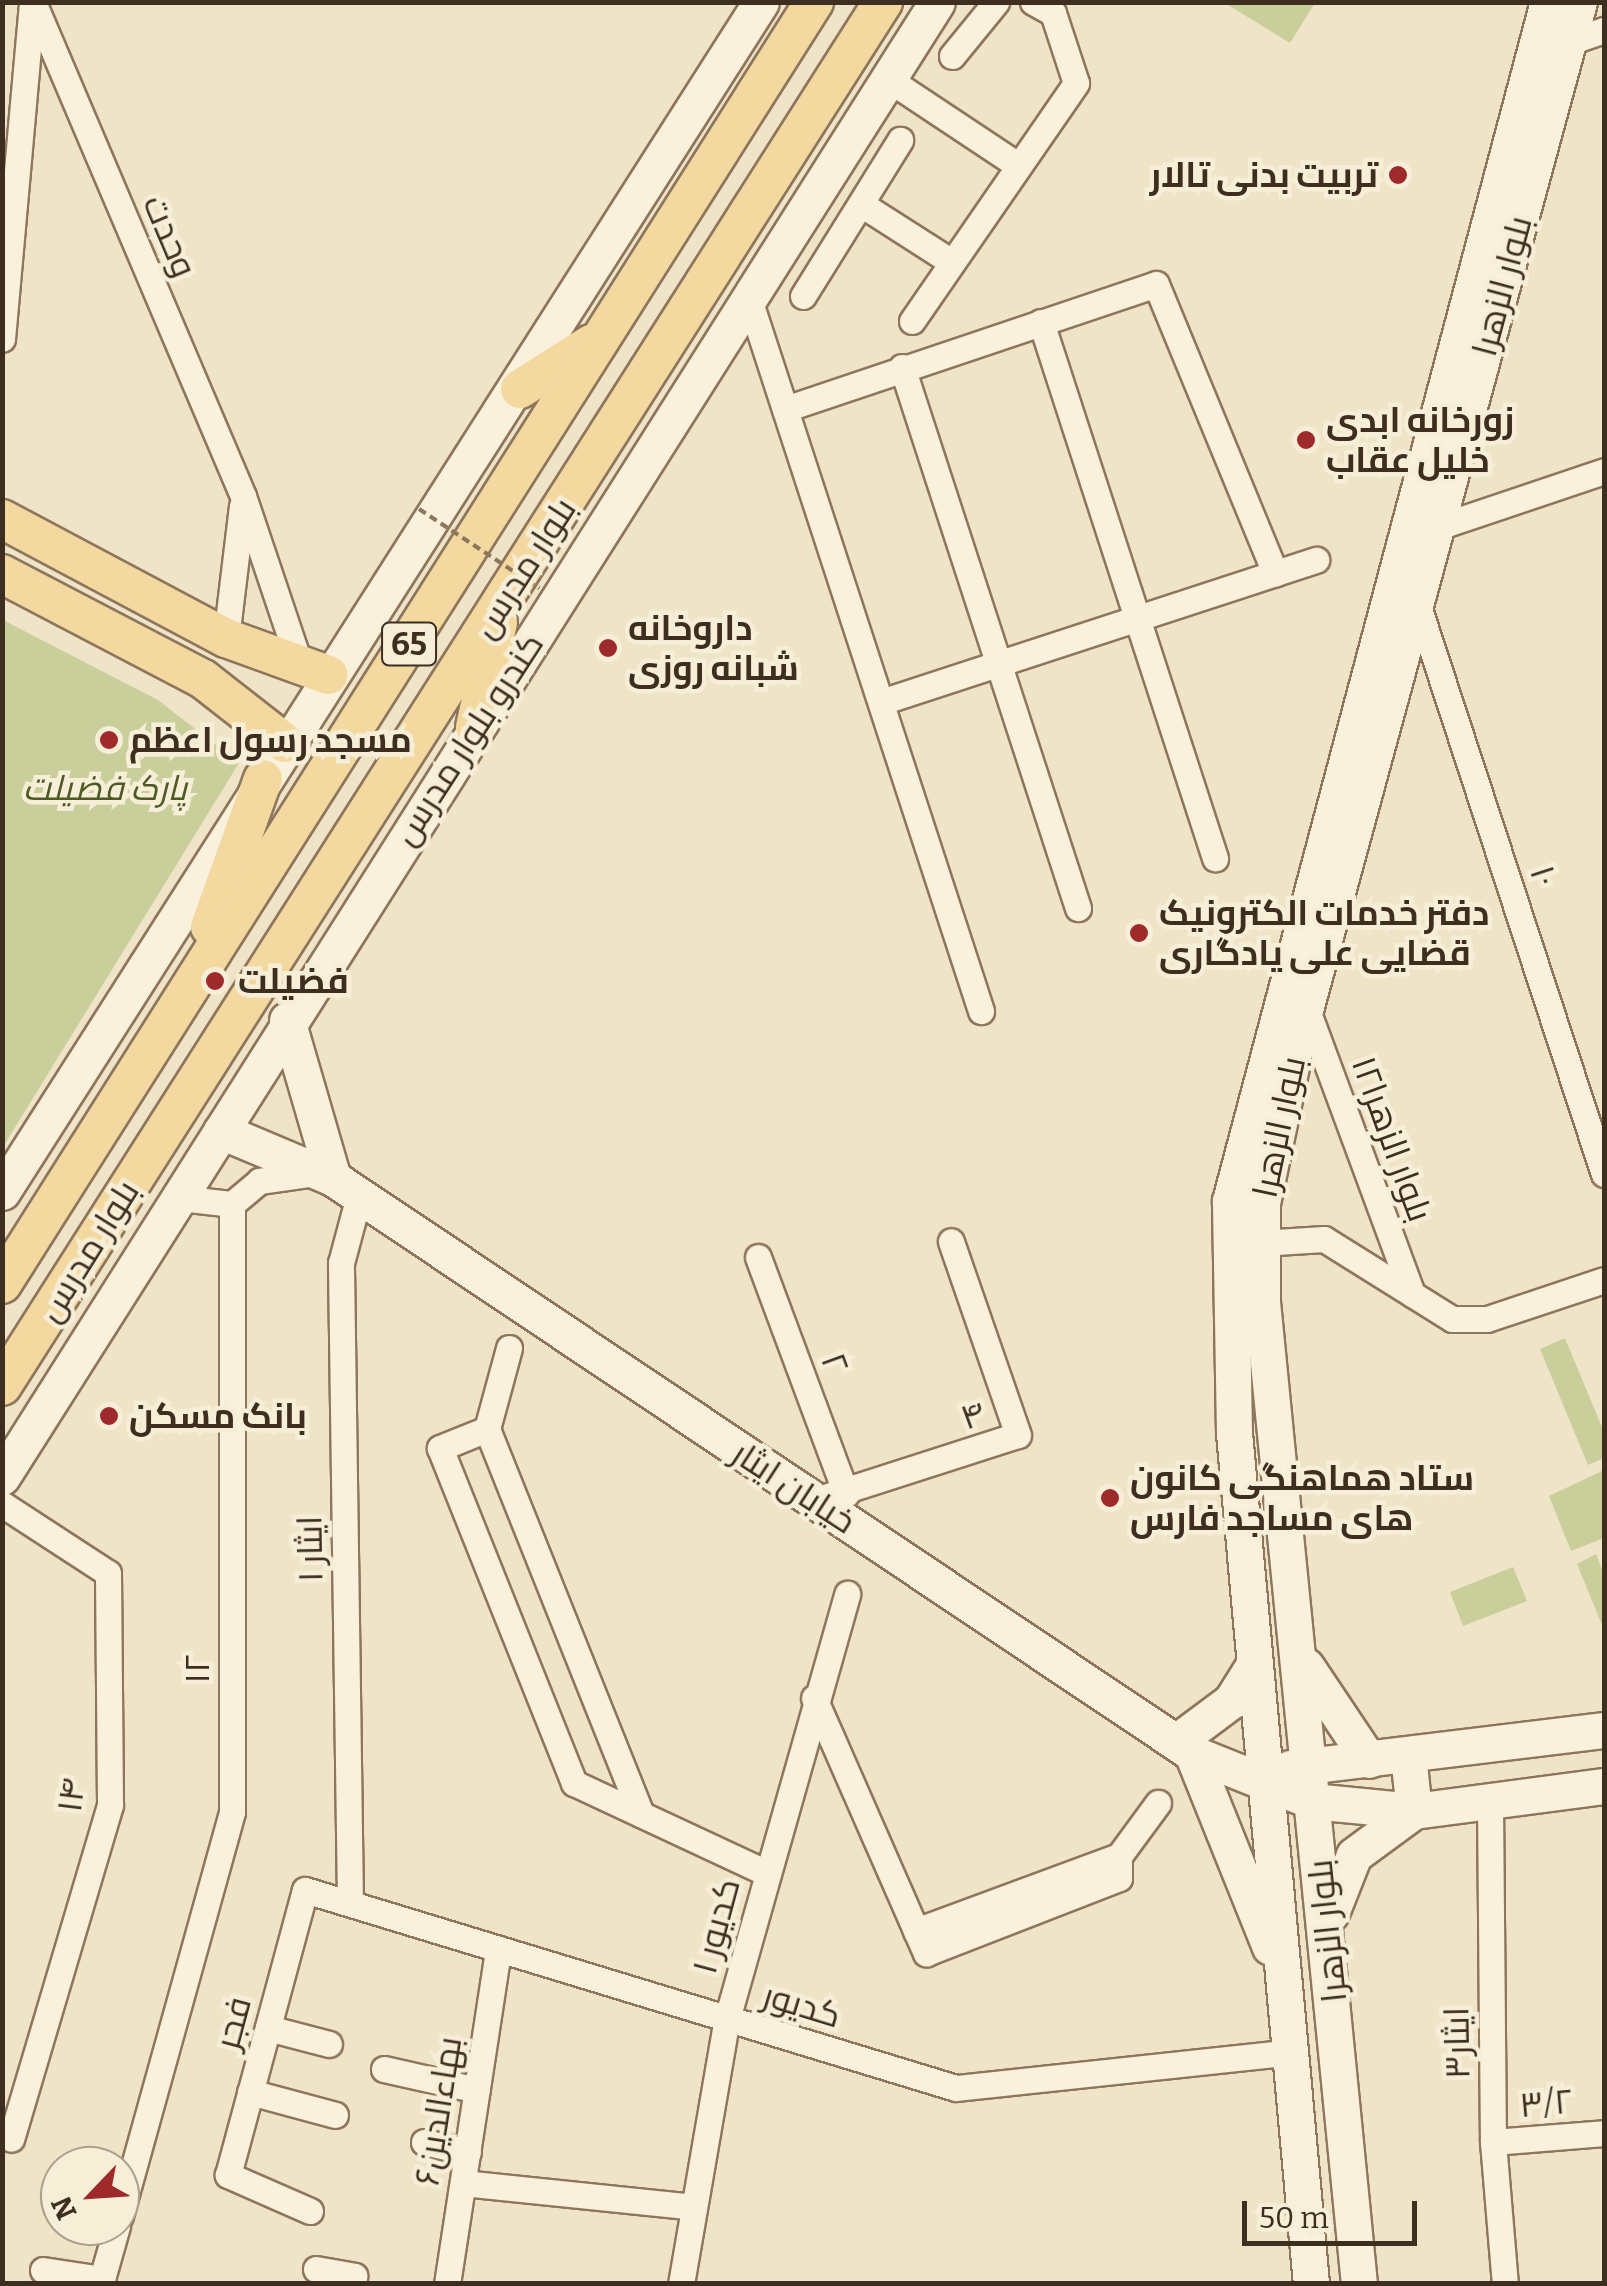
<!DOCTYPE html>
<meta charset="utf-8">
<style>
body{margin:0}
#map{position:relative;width:1607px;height:2286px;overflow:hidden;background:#f0e4c8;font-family:Bitter,Cairo,serif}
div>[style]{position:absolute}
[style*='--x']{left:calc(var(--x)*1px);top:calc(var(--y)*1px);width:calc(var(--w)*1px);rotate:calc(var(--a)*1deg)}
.green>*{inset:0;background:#c9cf9b}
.roads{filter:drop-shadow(2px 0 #8d765c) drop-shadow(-2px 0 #8d765c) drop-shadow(0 2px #8d765c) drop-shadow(0 -2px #8d765c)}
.minor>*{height:25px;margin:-12.5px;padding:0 12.5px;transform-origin:12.5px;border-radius:12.5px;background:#faf1dc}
.secondary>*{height:35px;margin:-17.5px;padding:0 17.5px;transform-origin:17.5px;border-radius:17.5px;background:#faf1dc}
.primary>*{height:38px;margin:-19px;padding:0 19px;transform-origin:19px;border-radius:19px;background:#f3d9a0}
.path-bridge>*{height:4px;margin-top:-2px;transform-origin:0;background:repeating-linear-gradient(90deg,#8d765c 0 8px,transparent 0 13px)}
.dots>*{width:28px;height:28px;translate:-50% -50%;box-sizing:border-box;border:5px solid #f7eed8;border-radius:50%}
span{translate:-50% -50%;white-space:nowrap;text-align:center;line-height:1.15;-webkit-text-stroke:9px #f7eed8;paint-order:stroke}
.shield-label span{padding:2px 8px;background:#f7eed8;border:2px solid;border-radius:8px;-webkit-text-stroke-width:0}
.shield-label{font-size:32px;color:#3d2e20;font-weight:700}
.poi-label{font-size:35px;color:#3d2e20;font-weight:700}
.right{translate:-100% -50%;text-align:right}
.left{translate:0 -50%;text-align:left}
.street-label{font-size:35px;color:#3d2e20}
.park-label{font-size:35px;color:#4d5a26;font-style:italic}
.frame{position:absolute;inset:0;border:5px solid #3d2e20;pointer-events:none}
.north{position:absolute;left:40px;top:2146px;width:100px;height:100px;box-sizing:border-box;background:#f7eed8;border:2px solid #ada18e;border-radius:50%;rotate:245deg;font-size:28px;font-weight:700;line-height:40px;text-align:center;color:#3d2e20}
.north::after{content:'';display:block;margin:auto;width:35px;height:45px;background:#9e2a2b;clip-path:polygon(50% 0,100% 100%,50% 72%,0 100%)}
.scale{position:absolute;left:1242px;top:2201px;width:175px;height:45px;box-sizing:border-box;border:5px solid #3d2e20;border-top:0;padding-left:12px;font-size:30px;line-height:35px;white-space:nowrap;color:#3d2e20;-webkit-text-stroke:8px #f7eed8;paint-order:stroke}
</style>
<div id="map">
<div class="green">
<div style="clip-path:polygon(1225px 3px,1315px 2px,1315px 3px,1290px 43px)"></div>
<div style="clip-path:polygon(3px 620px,158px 700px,239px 763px,3px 1147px)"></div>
<div style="clip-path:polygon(1565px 1338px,1604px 1432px,1604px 1458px,1588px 1465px,1540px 1349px)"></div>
<div style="clip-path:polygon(1604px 1470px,1604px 1538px,1571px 1551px,1549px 1496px)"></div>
<div style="clip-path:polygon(1596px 1554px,1604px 1575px,1604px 1630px,1577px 1564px)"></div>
<div style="clip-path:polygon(1513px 1567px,1527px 1601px,1463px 1626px,1450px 1592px)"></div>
</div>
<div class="roads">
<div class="minor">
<div style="--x:33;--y:2;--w:537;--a:66.97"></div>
<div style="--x:243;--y:496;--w:178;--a:71.4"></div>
<div style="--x:1569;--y:42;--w:37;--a:-19"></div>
<div style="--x:952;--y:56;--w:70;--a:-50.8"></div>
<div style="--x:888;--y:79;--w:150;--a:33.6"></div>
<div style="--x:861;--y:204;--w:106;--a:32.6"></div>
<div style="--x:803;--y:296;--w:184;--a:-58.1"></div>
<div style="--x:749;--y:299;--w:749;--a:71.95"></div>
<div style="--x:912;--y:321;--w:289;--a:-55.4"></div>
<div style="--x:1076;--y:83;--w:74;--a:-108.2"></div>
<div style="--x:1053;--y:13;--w:23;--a:-151"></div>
<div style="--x:1041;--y:322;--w:564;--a:72.02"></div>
<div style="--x:2;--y:339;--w:334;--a:-84.9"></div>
<div style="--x:902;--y:367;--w:569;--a:71.98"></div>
<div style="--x:785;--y:409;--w:391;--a:-18.6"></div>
<div style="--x:1156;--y:284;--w:313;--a:67.6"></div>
<div style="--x:1435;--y:528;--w:178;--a:-18.6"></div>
<div style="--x:1416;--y:600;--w:604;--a:71.87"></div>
<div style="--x:226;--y:638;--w:133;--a:-83.1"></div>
<div style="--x:881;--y:702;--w:458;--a:-18.1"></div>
<div style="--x:1306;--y:1007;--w:306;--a:69.7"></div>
<div style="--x:179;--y:1198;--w:53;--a:6.5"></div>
<div style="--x:1260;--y:1243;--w:64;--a:-3.6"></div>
<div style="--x:1324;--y:1239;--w:151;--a:32"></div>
<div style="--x:1452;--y:1319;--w:35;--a:0"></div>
<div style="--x:1487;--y:1319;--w:123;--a:-18.4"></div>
<div style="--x:758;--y:1257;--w:253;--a:69.6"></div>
<div style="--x:487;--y:1429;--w:84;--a:-74.8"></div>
<div style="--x:812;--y:1501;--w:216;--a:-17.8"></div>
<div style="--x:1018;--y:1435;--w:205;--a:-109.1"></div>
<div style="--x:2;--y:1504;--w:126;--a:33.1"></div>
<div style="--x:108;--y:1573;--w:232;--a:89.5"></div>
<div style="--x:110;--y:1805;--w:348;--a:106.5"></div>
<div style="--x:814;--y:1698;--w:279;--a:66.3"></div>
<div style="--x:926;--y:1953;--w:207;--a:-21.2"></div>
<div style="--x:1119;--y:1878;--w:22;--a:-90"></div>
<div style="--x:1119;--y:1856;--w:66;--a:-53.7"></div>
<div style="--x:1490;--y:1802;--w:340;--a:89.5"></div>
<div style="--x:1493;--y:2142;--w:143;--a:85.2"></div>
<div style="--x:641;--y:1814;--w:415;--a:-111.8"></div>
<div style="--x:487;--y:1429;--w:51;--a:158"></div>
<div style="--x:440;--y:1448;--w:361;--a:68.2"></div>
<div style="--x:574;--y:1783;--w:213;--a:25"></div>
<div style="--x:350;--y:1903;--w:640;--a:-90.81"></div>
<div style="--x:341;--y:1263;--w:69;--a:-75"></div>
<div style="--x:916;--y:1931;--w:216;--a:-20.3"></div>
<div style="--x:268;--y:2028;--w:63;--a:14.7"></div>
<div style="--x:384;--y:2069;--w:95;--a:12.7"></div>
<div style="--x:250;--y:2092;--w:88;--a:15.1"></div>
<div style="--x:424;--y:2142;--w:45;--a:12.8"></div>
<div style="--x:1493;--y:2142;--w:111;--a:-4.6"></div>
<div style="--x:463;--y:2183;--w:232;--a:5.9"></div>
<div style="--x:310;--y:2211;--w:90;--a:-156.3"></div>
<div style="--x:228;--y:2175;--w:295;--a:-74.9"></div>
<div style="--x:305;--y:1890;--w:680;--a:16.92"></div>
<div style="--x:956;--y:2088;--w:338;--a:-6.1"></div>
<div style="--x:120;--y:2216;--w:419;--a:-74.5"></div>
<div style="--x:232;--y:1812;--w:608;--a:-90"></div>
<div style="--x:232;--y:1204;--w:35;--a:-40"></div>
<div style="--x:259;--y:1181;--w:58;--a:-8"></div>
<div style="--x:316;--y:2269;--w:39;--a:10"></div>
<div style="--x:354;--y:2276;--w:8;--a:97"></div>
<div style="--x:43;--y:2270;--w:60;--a:8.7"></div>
<div style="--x:102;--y:2279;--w:55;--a:-74.2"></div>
<div style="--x:447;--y:2284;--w:339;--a:-81.3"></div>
<div style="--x:681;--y:2284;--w:269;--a:-80.2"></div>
<div style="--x:727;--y:2019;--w:442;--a:-74.2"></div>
</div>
<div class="secondary">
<div style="--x:287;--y:1020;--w:165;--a:73.8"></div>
<div style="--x:221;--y:1131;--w:121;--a:22.8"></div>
<div style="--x:333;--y:1178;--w:1034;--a:33.8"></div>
<div style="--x:1192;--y:1753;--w:129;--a:21.8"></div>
<div style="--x:1312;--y:1801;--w:102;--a:5.6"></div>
<div style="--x:1414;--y:1811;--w:192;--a:-7.5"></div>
<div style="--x:2;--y:1192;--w:1411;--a:-57.47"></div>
<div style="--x:2;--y:1477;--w:1746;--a:-57.63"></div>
<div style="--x:1306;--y:1666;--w:113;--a:56.2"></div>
<div style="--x:1176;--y:1742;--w:69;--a:-36.7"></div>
<div style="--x:1231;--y:1701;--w:45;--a:-57.7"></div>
<div style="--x:1192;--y:1753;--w:209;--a:68.1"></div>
<div style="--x:1290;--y:1768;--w:316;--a:-6.9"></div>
<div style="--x:1331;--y:1913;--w:62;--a:-68.4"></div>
<div style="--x:1354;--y:1855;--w:74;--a:-36.3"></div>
<div style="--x:1414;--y:1811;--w:56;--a:-96.1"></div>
<div style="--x:1311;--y:2284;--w:854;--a:-95.17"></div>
<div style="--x:1234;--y:1433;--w:232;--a:-91"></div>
<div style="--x:1230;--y:1201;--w:1240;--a:-75.15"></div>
<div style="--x:1359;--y:2284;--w:988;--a:-95.64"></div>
<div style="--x:1262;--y:1301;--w:98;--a:-90"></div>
<div style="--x:1262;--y:1203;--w:168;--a:-78"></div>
<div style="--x:1297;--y:1039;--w:1075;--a:-74.79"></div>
</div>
<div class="primary">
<div style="--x:520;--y:389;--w:84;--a:-32.4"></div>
<div style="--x:2;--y:519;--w:254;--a:28"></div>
<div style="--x:226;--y:638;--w:109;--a:19.9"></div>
<div style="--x:2;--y:574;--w:227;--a:27.6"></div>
<div style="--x:203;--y:679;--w:104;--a:38"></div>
<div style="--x:475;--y:727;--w:107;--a:-77.6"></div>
<div style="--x:210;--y:927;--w:157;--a:-70.3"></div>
<div style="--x:2;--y:1284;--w:1518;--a:-57.65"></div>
<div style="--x:2;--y:1386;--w:1641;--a:-57.52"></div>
</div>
</div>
<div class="path-bridge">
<div style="--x:419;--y:509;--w:144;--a:33.4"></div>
</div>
<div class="dots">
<div style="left:1398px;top:175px;background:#9e2a2b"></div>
<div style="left:1306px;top:440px;background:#9e2a2b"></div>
<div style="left:608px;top:648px;background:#9e2a2b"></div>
<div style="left:109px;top:740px;background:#9e2a2b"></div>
<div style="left:1139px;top:933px;background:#9e2a2b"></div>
<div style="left:215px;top:981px;background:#9e2a2b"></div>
<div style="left:109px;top:1416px;background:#9e2a2b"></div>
<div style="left:1110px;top:1498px;background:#9e2a2b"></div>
</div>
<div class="shield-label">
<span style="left:409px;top:644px">65</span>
</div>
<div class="poi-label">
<span class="right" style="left:1378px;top:175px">تربیت بدنی تالار</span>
<span class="left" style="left:1326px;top:440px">زورخانه ابدی<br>خلیل عقاب</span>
<span class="left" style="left:628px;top:648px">داروخانه<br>شبانه روزی</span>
<span class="left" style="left:129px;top:740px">مسجد رسول اعظم</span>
<span class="left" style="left:1159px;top:933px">دفتر خدمات الکترونیک<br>قضایی علی یادگاری</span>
<span class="left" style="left:238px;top:981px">فضیلت</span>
<span class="left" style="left:129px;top:1416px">بانک مسکن</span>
<span class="left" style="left:1130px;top:1498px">ستاد هماهنگی کانون<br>های مساجد فارس</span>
</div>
<div class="street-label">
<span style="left:170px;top:236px;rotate:67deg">وحدت</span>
<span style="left:1502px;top:286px;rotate:-75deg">بلوار الزهرا</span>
<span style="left:524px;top:568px;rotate:-57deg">بلوار مدرس</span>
<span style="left:468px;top:739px;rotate:-57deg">کندرو بلوار مدرس</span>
<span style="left:1544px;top:876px;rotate:72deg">۱۰</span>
<span style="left:1279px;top:1127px;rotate:-78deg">بلوار الزهرا</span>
<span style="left:1392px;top:1139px;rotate:70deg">بلوار الزهرا۱۲</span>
<span style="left:88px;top:1251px;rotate:-58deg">بلوار مدرس</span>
<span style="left:835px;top:1363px;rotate:70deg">۲</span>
<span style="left:973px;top:1415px;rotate:-20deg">۴</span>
<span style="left:794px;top:1487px;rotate:33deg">خیابان ایثار</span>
<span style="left:310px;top:1549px;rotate:-91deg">ایثار ۱</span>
<span style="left:197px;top:1669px;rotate:-90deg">۱۲</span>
<span style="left:71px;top:1795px;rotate:-83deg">۱۴</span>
<span style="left:716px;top:1926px;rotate:-75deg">کدیور ۱</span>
<span style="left:1327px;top:1931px;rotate:-96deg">بلوار الزهرا</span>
<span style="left:802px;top:2005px;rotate:17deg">کدیور</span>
<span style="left:233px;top:2023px;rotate:-75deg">فجر</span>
<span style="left:1457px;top:2043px;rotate:-91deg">ایثار۳</span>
<span style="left:1546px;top:2103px;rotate:-5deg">۳/۲</span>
<span style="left:438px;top:2111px;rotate:-81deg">۶بهاءالدين</span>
</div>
<div class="park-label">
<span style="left:105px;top:788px">پارک فضیلت</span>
</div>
<div class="frame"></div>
<div class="north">N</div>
<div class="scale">50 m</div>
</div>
